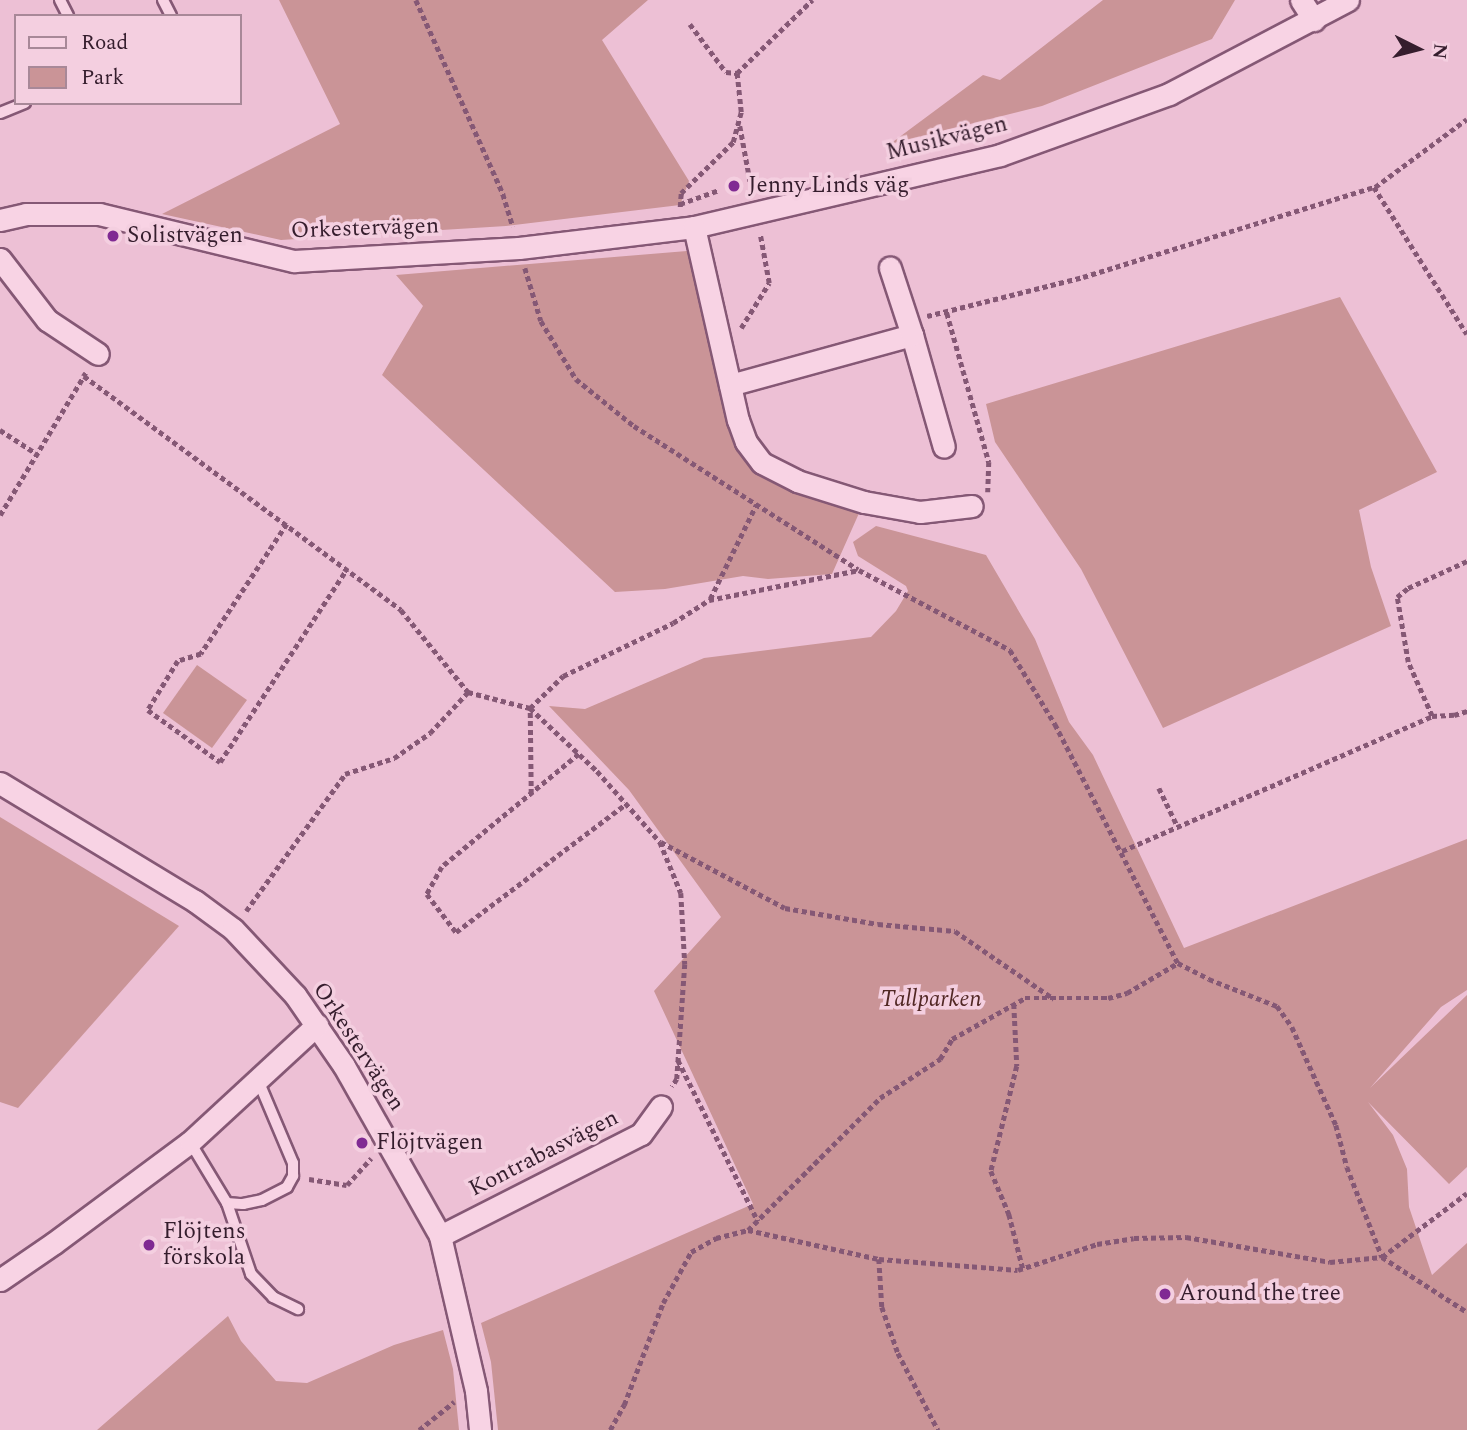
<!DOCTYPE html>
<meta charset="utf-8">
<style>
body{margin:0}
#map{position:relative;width:1467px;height:1430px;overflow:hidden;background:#edc0d5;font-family:Spectral,serif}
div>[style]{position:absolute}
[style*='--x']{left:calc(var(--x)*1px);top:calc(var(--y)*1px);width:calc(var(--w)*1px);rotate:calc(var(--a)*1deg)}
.green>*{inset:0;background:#ca9497}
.path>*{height:4.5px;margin-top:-2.25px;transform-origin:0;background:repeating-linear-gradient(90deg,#855875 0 5px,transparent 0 8.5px)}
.roads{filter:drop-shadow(2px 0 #855875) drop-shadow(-2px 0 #855875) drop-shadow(0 2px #855875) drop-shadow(0 -2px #855875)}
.lane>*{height:10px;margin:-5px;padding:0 5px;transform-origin:5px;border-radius:5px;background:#f8d3e4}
.street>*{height:21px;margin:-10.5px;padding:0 10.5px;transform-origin:10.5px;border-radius:10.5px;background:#f8d3e4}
.dots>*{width:19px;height:19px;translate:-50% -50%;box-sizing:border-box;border:4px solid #f4cfe0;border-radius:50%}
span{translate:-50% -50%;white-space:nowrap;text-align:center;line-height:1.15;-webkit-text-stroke:7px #f4cfe0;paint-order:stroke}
.street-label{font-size:23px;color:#351d2d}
.poi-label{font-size:23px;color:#351d2d}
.left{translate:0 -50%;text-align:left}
.park-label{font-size:23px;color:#512724;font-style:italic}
.legend{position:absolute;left:14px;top:14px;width:228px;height:91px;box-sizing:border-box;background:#f4cfe0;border:2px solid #a88898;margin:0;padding:9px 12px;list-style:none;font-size:21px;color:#351d2d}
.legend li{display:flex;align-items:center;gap:14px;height:35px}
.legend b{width:35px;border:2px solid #a88898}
.north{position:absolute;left:1383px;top:14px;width:70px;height:70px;-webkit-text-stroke:5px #f4cfe0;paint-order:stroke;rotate:96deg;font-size:19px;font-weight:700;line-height:28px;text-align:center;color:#351d2d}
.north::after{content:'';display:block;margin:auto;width:24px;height:32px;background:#351d2d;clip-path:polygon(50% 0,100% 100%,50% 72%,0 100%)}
</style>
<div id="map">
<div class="green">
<div style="clip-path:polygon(279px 0,648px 0,602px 40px,689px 181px,680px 205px,506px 226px,281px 240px,162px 214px,340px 124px)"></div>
<div style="clip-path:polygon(1103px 0,1235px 0,1212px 39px,1042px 106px,890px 144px,983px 75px,1000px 80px)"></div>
<div style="clip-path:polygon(699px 250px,762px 463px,864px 502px,832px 574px,768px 579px,743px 576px,665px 589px,615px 592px,382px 375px,423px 306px,396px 275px)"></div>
<div style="clip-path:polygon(1340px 297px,1437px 472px,1359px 510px,1371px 567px,1391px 626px,1163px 728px,1081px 569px,995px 442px,986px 404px)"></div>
<div style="clip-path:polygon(876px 526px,986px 555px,1035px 639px,1069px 722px,1093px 755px,1184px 948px,1467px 839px,1467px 990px,1441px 1007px,1370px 1088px,1467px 995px,1467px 1167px,1449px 1184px,1368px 1102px,1393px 1135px,1407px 1169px,1409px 1207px,1432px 1275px,1467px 1243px,1467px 1430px,498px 1430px,491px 1362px,481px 1323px,753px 1204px,654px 991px,721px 917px,629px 790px,549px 706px,585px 709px,704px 658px,871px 637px,896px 611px,908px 591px,906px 586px,858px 556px,853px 542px)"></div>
<div style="clip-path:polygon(197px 665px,247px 700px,212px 748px,163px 713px)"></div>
<div style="clip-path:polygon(0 817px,179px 926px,18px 1108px,0 1102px)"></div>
<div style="clip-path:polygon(228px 1316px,241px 1341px,276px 1381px,307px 1383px,394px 1345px,443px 1330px,453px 1369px,459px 1430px,97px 1430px)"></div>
</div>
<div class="path">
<div style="--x:416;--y:0;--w:213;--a:65.8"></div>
<div style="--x:503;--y:194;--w:34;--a:73"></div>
<div style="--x:690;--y:24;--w:60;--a:53.1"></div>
<div style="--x:726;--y:72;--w:11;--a:5"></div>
<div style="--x:737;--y:73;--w:105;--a:-44.2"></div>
<div style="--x:740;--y:126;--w:66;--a:79.5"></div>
<div style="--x:1375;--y:187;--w:114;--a:-36.5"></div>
<div style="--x:680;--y:204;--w:41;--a:-19.7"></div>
<div style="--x:680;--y:207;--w:14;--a:-86"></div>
<div style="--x:681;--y:193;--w:73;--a:-44.4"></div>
<div style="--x:733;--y:142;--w:31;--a:-75"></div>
<div style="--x:741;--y:112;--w:39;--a:-96"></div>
<div style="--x:525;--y:268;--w:55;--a:73.2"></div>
<div style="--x:541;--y:321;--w:68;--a:58.9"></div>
<div style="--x:576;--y:379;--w:75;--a:39"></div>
<div style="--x:634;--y:426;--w:266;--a:32.6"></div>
<div style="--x:947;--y:313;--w:155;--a:74.3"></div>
<div style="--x:989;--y:462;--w:30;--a:92"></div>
<div style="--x:927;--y:316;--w:161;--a:-14"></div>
<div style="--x:1083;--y:277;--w:305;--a:-17.2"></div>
<div style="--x:1374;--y:187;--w:174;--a:57.7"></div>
<div style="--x:741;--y:328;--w:53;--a:-58.1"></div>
<div style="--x:769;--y:283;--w:50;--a:-100.4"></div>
<div style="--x:86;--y:373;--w:4;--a:124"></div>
<div style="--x:84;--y:376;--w:394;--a:36.4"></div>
<div style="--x:401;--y:610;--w:106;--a:50.7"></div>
<div style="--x:468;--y:692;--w:64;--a:14.5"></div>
<div style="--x:530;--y:708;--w:92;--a:43.2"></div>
<div style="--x:597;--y:771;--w:95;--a:48.4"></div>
<div style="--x:660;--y:842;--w:55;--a:67.6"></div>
<div style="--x:681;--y:893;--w:71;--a:86.8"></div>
<div style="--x:685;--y:964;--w:115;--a:94"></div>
<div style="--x:677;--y:1079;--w:9;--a:122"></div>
<div style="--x:0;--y:430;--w:44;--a:33"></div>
<div style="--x:0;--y:515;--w:162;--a:-58.9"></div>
<div style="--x:287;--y:524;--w:156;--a:123.5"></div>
<div style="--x:201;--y:654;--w:24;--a:163"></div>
<div style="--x:178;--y:661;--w:57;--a:121.5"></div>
<div style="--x:148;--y:710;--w:89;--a:35.8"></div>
<div style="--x:220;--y:762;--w:231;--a:-56.7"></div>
<div style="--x:710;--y:599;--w:105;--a:-63.9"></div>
<div style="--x:1432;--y:716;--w:59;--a:-114"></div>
<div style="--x:1408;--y:662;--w:66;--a:-99.6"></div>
<div style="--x:1397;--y:597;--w:14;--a:-39"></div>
<div style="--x:1408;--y:588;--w:65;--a:-24.6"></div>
<div style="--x:579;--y:754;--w:178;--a:140.5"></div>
<div style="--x:442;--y:867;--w:31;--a:119"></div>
<div style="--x:427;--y:894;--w:48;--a:52.7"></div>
<div style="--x:456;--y:932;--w:213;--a:-37"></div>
<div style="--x:1159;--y:788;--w:41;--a:64.1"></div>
<div style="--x:531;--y:794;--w:86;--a:-90.7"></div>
<div style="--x:530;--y:708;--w:46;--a:-44.1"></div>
<div style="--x:563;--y:676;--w:122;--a:-25.7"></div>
<div style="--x:673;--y:623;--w:43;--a:-32.6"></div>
<div style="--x:709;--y:600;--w:153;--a:-11.3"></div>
<div style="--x:859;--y:570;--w:171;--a:27.9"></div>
<div style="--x:1010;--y:650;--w:87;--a:58.7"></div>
<div style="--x:1055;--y:724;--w:269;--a:62.8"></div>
<div style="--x:1178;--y:963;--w:35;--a:27"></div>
<div style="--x:1209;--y:979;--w:73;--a:21.7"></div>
<div style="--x:1277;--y:1006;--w:26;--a:54"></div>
<div style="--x:1292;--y:1027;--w:107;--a:65.8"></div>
<div style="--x:1336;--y:1125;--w:43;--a:75.3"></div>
<div style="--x:1347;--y:1167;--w:97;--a:68.7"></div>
<div style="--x:1382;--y:1257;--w:101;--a:32.9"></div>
<div style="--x:661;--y:842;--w:140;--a:28"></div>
<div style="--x:785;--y:908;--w:94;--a:9.8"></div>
<div style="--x:878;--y:924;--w:77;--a:5.2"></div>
<div style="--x:955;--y:931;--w:120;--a:34.5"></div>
<div style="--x:1122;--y:851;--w:338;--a:-23.5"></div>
<div style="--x:1432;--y:716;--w:22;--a:-3"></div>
<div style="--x:1454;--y:715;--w:14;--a:-17"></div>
<div style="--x:246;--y:911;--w:169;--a:-54.1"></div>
<div style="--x:345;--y:774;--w:52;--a:-18.1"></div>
<div style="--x:394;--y:758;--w:44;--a:-34.8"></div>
<div style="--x:430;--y:733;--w:56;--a:-47.2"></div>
<div style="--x:1014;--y:1004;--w:62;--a:87.2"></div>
<div style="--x:1017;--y:1066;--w:108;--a:103.9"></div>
<div style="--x:991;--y:1171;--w:47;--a:67.3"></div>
<div style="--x:1009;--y:1214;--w:57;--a:75.7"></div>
<div style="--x:678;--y:1060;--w:180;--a:63.6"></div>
<div style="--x:309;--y:1179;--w:38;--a:9"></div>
<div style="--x:347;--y:1185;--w:36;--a:-48"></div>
<div style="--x:748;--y:1230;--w:187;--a:-45"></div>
<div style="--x:880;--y:1098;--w:72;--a:-33"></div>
<div style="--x:940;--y:1059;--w:23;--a:-59"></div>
<div style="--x:952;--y:1039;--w:84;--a:-29.3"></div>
<div style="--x:1025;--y:998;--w:83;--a:0"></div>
<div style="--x:1108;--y:998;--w:20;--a:-15"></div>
<div style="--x:1127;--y:993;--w:59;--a:-30.5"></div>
<div style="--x:879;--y:1259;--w:48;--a:86.4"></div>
<div style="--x:882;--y:1307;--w:49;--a:70.8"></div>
<div style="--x:898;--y:1353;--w:87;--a:62.5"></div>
<div style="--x:419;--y:1430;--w:45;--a:-38.7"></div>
<div style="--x:610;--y:1430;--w:29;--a:-61"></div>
<div style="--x:624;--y:1405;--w:109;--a:-69.1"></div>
<div style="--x:663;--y:1303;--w:58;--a:-61.2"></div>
<div style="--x:691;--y:1252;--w:29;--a:-29"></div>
<div style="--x:716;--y:1238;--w:33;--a:-14"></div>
<div style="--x:748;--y:1230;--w:134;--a:12.5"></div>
<div style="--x:879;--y:1259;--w:139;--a:4.5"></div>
<div style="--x:1018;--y:1270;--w:83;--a:-18.2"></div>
<div style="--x:1097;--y:1244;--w:37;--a:-9"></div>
<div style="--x:1134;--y:1238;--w:52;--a:-1.1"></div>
<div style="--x:1186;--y:1237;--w:146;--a:9.8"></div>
<div style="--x:1330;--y:1262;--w:52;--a:-5.5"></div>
<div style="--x:1382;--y:1257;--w:106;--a:-37"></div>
</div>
<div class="roads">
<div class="lane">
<div style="--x:60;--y:0;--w:18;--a:63"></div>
<div style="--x:163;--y:0;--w:18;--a:63"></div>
<div style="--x:0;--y:113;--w:27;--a:-22"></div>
<div style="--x:190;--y:1142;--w:71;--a:58.8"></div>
<div style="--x:227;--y:1203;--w:16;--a:4"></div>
<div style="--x:243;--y:1204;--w:19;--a:-12"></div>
<div style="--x:262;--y:1200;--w:28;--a:-27"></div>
<div style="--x:287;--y:1187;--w:13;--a:-61"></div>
<div style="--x:293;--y:1176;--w:13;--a:-90"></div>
<div style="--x:293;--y:1163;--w:90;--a:-112.9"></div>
<div style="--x:227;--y:1203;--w:75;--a:71.3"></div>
<div style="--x:251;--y:1274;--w:32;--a:46"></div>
<div style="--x:273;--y:1297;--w:28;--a:26"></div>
</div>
<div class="street">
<div style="--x:1301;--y:0;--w:24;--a:57"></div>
<div style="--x:0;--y:220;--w:27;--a:-13"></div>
<div style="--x:26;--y:214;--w:73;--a:0"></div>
<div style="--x:99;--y:214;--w:201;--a:13.6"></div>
<div style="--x:294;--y:261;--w:225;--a:-3.3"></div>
<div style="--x:519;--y:248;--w:176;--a:-6.8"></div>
<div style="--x:694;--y:227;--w:314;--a:-13.2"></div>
<div style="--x:1000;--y:155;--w:180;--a:-19.8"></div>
<div style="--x:1169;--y:94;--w:202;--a:-27.7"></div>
<div style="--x:694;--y:227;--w:198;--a:77.2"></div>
<div style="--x:738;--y:420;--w:23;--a:70"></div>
<div style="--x:746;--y:442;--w:26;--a:53"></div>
<div style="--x:762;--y:463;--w:39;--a:27"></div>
<div style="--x:797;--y:481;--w:70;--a:17.4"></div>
<div style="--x:864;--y:502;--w:57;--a:10.1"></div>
<div style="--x:920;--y:512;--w:52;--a:-6.6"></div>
<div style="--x:0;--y:259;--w:77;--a:52.4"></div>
<div style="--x:47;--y:320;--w:61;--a:33.7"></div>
<div style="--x:912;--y:335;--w:116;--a:74.1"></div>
<div style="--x:730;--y:385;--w:189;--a:-15.4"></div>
<div style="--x:912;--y:335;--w:71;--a:-108.2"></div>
<div style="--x:0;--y:783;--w:228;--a:31.2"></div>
<div style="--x:195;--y:901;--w:47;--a:36.4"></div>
<div style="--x:233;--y:929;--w:91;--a:46.8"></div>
<div style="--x:295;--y:995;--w:86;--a:55.4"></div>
<div style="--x:344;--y:1066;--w:195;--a:60.5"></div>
<div style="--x:440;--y:1236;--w:159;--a:76.9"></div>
<div style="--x:476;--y:1391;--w:39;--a:84"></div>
<div style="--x:440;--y:1236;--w:225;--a:-26.9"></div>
<div style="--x:641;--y:1134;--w:34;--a:-54"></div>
<div style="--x:0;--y:1280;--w:65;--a:-34.4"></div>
<div style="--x:54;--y:1243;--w:169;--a:-36.6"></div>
<div style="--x:190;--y:1142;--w:173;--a:-42.7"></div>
</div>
</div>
<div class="dots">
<div style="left:734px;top:186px;background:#802a93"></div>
<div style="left:113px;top:236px;background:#802a93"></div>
<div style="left:362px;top:1143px;background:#802a93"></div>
<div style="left:149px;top:1245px;background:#802a93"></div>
<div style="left:1165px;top:1294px;background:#802a93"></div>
</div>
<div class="street-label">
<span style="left:947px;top:139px;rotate:-14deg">Musikvägen</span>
<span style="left:365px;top:229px;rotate:-2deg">Orkestervägen</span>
<span style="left:358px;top:1047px;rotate:57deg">Orkestervägen</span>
<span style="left:544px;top:1154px;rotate:-27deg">Kontrabasvägen</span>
</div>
<div class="poi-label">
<span class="left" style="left:748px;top:186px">Jenny Linds väg</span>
<span class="left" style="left:127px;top:236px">Solistvägen</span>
<span class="left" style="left:376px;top:1143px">Flöjtvägen</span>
<span class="left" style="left:163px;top:1245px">Flöjtens<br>förskola</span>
<span class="left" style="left:1179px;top:1294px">Around the tree</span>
</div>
<div class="park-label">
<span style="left:931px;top:1000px">Tallparken</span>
</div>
<ul class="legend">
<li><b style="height:9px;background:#f8d3e4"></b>Road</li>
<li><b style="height:19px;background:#ca9497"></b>Park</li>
</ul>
<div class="north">N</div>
</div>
